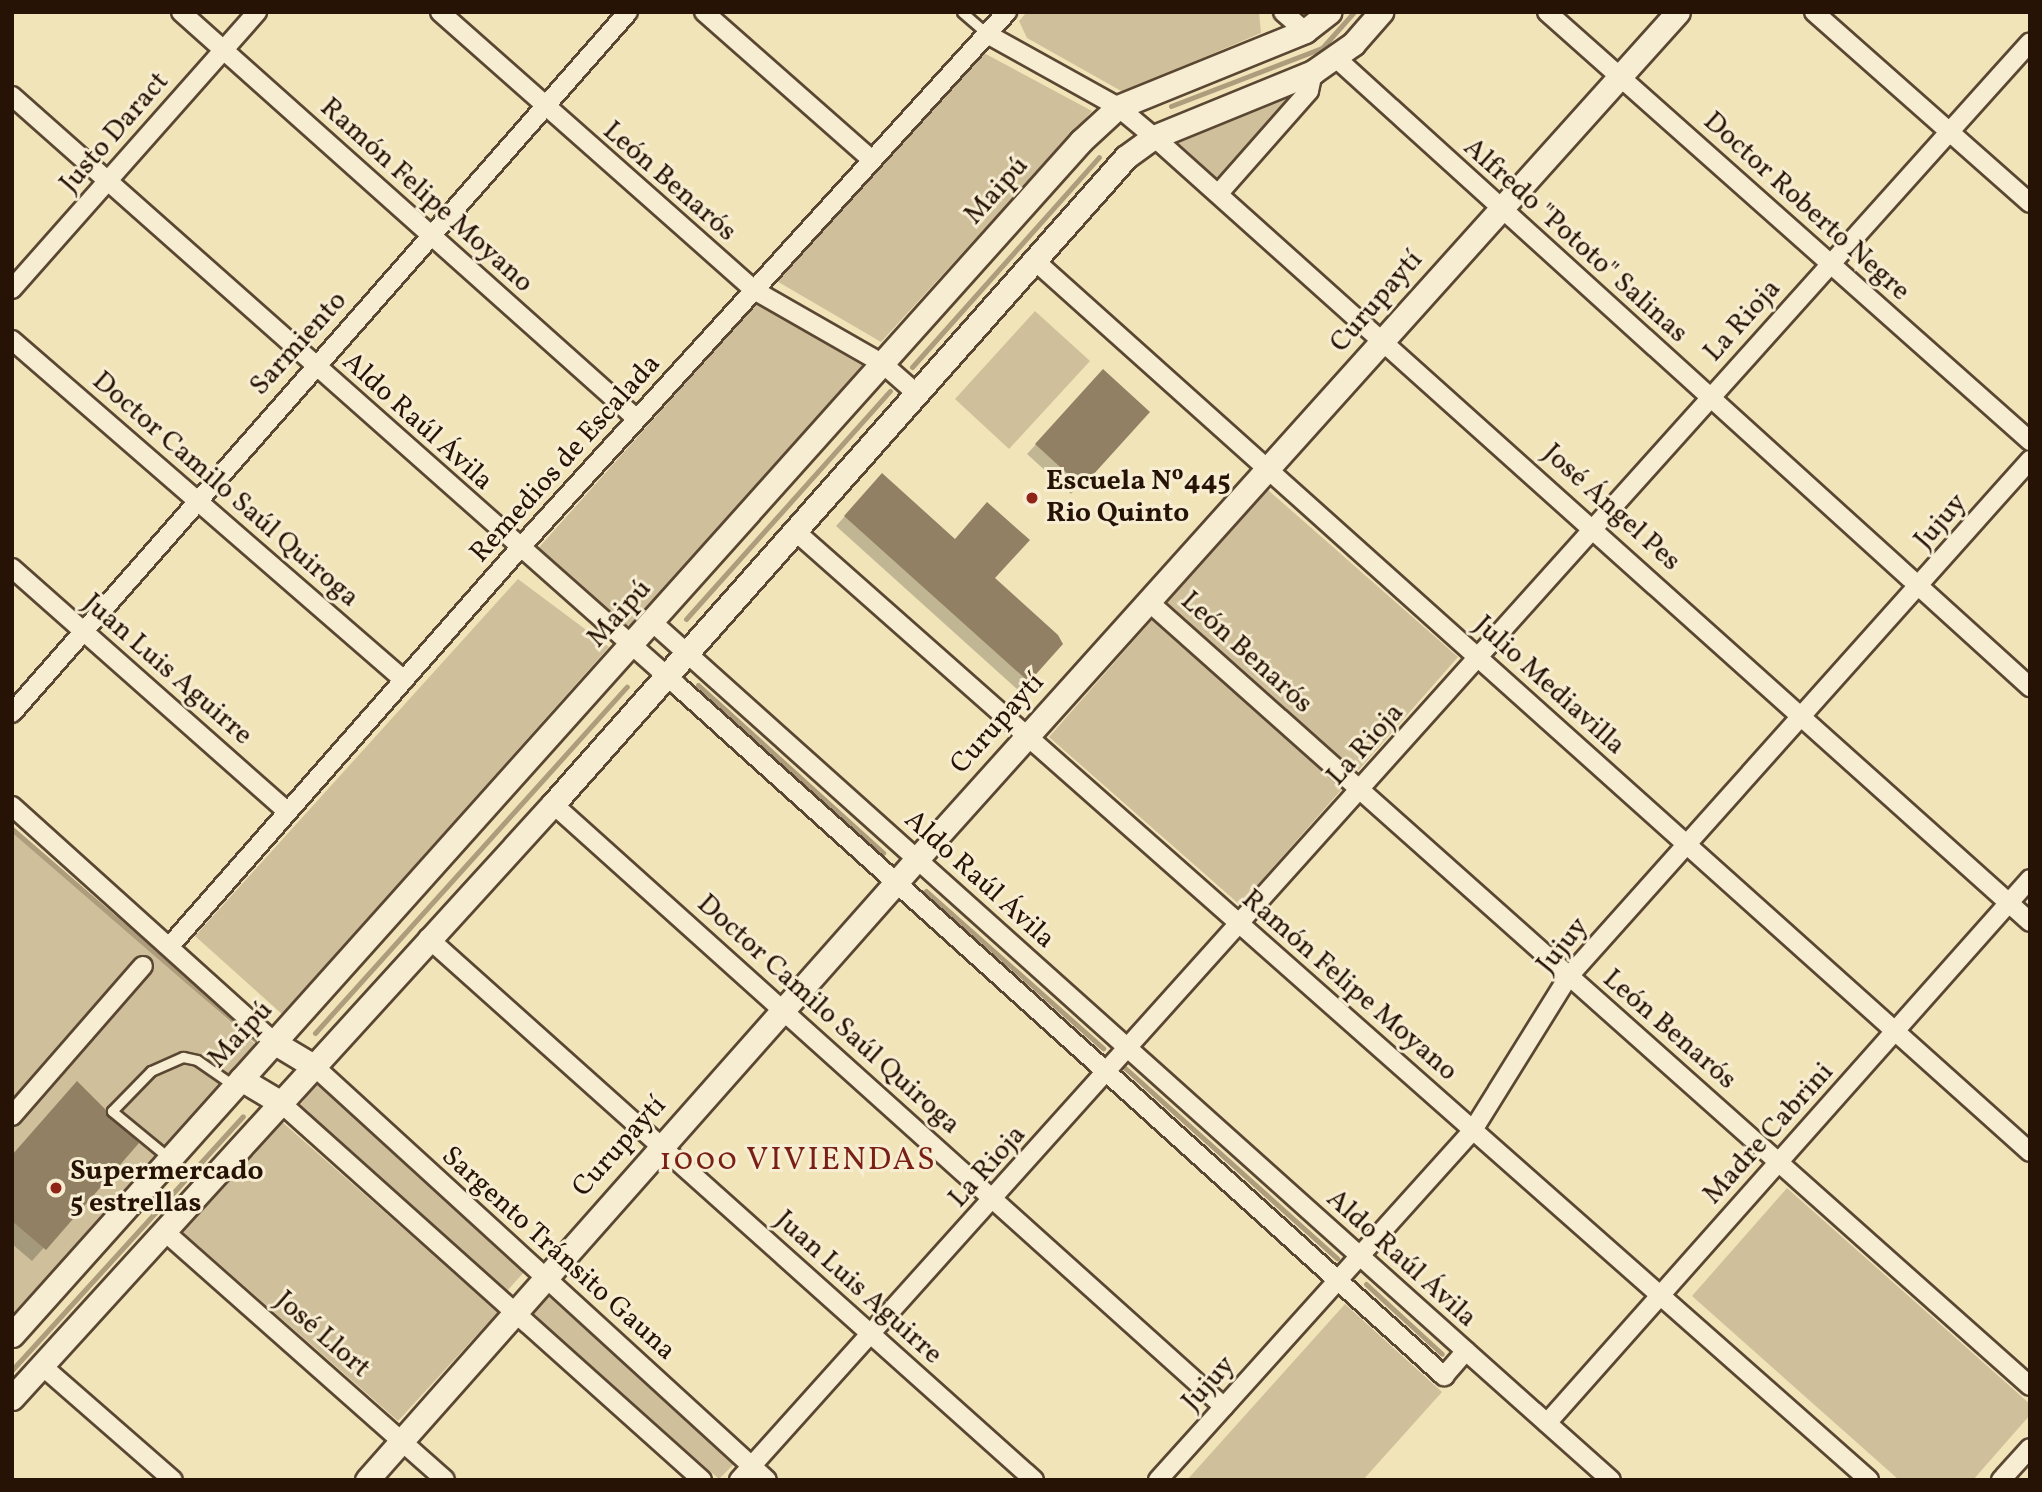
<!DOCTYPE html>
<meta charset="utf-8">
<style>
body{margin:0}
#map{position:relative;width:2042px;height:1492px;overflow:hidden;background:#f2e4b9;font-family:Vollkorn,serif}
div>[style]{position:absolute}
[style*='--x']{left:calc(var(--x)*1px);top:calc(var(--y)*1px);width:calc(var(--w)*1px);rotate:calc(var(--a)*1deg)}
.green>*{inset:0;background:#cfc09b}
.shadow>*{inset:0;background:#0003}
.stream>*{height:5px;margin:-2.5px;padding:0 2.5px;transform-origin:2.5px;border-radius:2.5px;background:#ad9d7c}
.building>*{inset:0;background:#918063}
.roads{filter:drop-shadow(2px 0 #5a4733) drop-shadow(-2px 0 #5a4733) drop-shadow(0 2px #5a4733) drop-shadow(0 -2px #5a4733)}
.service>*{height:9px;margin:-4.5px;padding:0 4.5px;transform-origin:4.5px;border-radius:4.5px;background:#f7edd2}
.minor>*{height:18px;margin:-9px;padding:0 9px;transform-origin:9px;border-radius:9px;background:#f7edd2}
.tertiary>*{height:23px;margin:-11.5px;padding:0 11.5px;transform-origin:11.5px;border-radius:11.5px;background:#f7edd2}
.dots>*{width:19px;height:19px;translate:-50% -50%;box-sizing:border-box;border:4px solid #f7edd2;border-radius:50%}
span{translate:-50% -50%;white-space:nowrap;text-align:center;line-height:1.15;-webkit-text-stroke:6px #f7edd2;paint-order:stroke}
.street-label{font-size:28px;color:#271306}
.poi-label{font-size:28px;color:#271306;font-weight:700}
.left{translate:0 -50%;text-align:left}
.quarter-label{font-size:32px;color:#7a1f14;letter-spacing:2px}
.frame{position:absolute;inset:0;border:14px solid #271306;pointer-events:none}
</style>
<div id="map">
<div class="green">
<div style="clip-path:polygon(1027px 12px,1259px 12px,1261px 33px,1123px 92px,1027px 38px,1019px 21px)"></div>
<div style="clip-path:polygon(982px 52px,1092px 111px,881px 342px,775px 280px)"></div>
<div style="clip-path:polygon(1287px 97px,1294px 99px,1220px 182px,1171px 141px)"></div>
<div style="clip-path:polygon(757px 303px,868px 369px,632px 626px,625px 625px,534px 553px)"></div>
<div style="clip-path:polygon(1035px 311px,1090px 361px,1009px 449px,955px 399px)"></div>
<div style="clip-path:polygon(1267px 489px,1458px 657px,1240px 905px,1049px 737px)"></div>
<div style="clip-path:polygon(518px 579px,609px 647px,282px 1014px,195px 936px)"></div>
<div style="clip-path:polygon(12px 827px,257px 1046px,12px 1319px)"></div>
<div style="clip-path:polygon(316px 1083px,527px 1269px,506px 1292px,299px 1107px)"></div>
<div style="clip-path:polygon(281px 1121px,498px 1312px,398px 1421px,183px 1232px)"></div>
<div style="clip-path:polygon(1787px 1188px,2030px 1404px,2030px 1415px,1973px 1480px,1899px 1480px,1692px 1296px)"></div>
<div style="clip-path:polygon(545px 1293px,735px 1463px,719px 1479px,528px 1312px)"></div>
<div style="clip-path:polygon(1345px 1304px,1442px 1392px,1363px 1480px,1187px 1480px)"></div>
</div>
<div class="shadow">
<div style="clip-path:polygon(1094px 381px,1080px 485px,1071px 494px,1027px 454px)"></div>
<div style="clip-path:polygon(873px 485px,993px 579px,1061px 644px,1018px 690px,836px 526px)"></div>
<div style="clip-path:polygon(137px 1143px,32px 1261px,12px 1244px,12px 1156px)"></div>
</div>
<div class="stream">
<div style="--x:1171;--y:106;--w:162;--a:-21"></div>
<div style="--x:1322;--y:48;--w:48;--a:-48.4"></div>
<div style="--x:912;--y:367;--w:281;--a:-48.3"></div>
<div style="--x:686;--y:619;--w:306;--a:-48.2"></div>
<div style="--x:698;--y:685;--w:250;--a:42.2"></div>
<div style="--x:12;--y:829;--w:328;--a:40.9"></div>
<div style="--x:926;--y:891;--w:237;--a:41.6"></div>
<div style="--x:315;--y:1033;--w:466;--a:-48"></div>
<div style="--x:1125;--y:1068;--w:285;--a:41.9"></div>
<div style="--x:1366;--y:1284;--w:103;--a:42.6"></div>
<div style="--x:12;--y:1370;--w:343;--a:-47.7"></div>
</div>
<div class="building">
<div style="clip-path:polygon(1103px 369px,1150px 412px,1082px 487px,1035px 444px)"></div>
<div style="clip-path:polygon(882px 473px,955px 539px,987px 502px,1030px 540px,995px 578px,1058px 635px,1063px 644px,1029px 682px,844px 516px)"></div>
<div style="clip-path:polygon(77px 1081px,139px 1143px,46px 1250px,12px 1221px,12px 1155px)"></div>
</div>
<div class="roads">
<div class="service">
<div style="--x:962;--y:12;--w:33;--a:41"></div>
<div style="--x:169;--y:1158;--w:74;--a:-140.5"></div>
<div style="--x:112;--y:1111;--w:56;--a:-45.7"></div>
<div style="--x:151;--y:1071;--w:35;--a:-24"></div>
<div style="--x:183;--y:1057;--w:14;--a:12"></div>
<div style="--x:197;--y:1060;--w:44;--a:34.8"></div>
</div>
<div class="minor">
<div style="--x:181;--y:12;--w:611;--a:41.75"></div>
<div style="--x:440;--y:12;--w:419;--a:41.5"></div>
<div style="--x:754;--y:290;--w:149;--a:29.8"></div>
<div style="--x:883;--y:364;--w:44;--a:41.3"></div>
<div style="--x:704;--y:12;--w:224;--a:41.4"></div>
<div style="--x:1283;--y:12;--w:29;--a:41"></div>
<div style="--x:1547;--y:12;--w:646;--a:41.61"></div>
<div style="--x:1814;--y:12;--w:288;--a:41.5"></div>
<div style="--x:987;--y:34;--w:150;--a:29.1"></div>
<div style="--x:1118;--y:107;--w:47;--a:39.8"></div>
<div style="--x:1154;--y:137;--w:1176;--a:41.86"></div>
<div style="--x:1336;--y:58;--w:937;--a:42.19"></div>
<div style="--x:12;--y:96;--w:891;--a:41.54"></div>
<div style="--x:679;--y:687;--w:1030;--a:42.01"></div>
<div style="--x:1444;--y:1376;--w:33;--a:-49"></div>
<div style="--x:1466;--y:1351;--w:1093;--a:-138.15"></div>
<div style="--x:1219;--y:193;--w:136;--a:-48.6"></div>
<div style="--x:1309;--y:91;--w:19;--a:-78"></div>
<div style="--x:1033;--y:259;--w:1338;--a:41.85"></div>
<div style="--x:12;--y:289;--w:370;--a:-48.5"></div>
<div style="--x:12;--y:340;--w:519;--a:40.94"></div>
<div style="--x:795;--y:531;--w:1433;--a:41.46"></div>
<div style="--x:12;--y:568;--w:368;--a:41.5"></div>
<div style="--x:1149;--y:602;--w:1179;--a:41.67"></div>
<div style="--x:12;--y:713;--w:933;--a:-48.69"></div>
<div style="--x:553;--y:804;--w:902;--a:41.94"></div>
<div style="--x:12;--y:806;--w:354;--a:42"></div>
<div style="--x:428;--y:938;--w:813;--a:41.81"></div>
<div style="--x:169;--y:947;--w:530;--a:-48.67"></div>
<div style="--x:519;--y:549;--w:726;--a:-47.74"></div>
<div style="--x:315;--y:1067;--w:612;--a:42.42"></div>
<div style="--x:281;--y:1103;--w:565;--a:41.84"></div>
<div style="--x:12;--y:1116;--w:199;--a:-48.9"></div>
<div style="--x:164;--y:1231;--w:375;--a:41.5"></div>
<div style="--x:1466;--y:1351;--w:194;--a:41.7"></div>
<div style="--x:41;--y:1365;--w:175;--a:41.1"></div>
<div style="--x:1547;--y:1423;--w:727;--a:-48.4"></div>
<div style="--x:739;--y:1480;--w:1932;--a:-48.08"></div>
<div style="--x:1158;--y:1480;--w:471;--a:-48"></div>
<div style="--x:1473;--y:1130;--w:181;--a:-58.1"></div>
<div style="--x:1569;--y:976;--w:692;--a:-48.22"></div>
<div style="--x:2001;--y:1480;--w:43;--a:-47.8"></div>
</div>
<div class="tertiary">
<div style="--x:275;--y:1043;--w:47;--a:31"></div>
<div style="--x:241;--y:1079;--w:47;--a:31"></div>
<div style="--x:12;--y:1335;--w:1603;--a:-48.16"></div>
<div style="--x:1081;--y:141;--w:50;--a:-42.6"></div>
<div style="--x:1118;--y:107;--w:202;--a:-22.1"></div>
<div style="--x:1305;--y:31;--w:31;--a:-38"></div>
<div style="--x:12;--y:1398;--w:803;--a:-47.67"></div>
<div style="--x:553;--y:804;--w:864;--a:-48.47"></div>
<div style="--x:1126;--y:157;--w:34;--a:-36"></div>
<div style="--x:1154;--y:137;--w:172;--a:-22.2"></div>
<div style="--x:1313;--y:72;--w:49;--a:-35"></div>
<div style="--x:1353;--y:44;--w:43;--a:-48.8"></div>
<div style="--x:367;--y:1480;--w:828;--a:-48.48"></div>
<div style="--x:916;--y:860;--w:1140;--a:-48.06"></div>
</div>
</div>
<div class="dots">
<div style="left:1032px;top:498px;background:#8f2418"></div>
<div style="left:56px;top:1188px;background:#8f2418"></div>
</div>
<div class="street-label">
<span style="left:115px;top:133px;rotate:-49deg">Justo Daract</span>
<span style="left:669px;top:182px;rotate:41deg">León Benarós</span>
<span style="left:997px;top:191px;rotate:-48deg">Maipú</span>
<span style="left:426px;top:196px;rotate:42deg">Ramón Felipe Moyano</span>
<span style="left:1806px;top:207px;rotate:42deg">Doctor Roberto Negre</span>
<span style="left:1575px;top:241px;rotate:42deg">Alfredo "Pototo" Salinas</span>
<span style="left:1377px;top:302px;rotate:-49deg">Curupaytí</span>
<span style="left:1743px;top:321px;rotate:-48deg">La Rioja</span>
<span style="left:299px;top:344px;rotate:-48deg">Sarmiento</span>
<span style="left:417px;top:422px;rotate:42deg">Aldo Raúl Ávila</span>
<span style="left:566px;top:459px;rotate:-48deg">Remedios de Escalada</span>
<span style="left:225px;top:490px;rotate:41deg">Doctor Camilo Saúl Quiroga</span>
<span style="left:1611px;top:508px;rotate:42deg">José Ángel Pes</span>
<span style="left:1941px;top:522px;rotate:-49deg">Jujuy</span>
<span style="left:620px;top:614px;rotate:-48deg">Maipú</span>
<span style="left:1246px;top:653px;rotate:42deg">León Benarós</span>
<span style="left:167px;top:670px;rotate:41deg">Juan Luis Aguirre</span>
<span style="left:1549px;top:686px;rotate:42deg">Julio Mediavilla</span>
<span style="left:998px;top:724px;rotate:-48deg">Curupaytí</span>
<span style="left:1366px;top:745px;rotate:-48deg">La Rioja</span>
<span style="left:979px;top:880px;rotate:42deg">Aldo Raúl Ávila</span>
<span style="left:1563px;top:946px;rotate:-51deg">Jujuy</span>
<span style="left:1349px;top:986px;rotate:41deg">Ramón Felipe Moyano</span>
<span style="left:828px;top:1015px;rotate:42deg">Doctor Camilo Saúl Quiroga</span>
<span style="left:1669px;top:1030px;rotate:41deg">León Benarós</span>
<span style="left:241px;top:1035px;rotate:-47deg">Maipú</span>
<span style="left:1769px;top:1134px;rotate:-48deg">Madre Cabrini</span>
<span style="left:620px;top:1147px;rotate:-48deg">Curupaytí</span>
<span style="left:988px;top:1167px;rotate:-48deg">La Rioja</span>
<span style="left:558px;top:1254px;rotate:42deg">Sargento Tránsito Gauna</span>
<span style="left:1401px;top:1259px;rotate:42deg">Aldo Raúl Ávila</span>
<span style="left:858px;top:1288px;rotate:42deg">Juan Luis Aguirre</span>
<span style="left:322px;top:1335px;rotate:41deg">José Llort</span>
<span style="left:1209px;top:1384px;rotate:-48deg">Jujuy</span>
</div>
<div class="poi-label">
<span class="left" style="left:1046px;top:498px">Escuela Nº445<br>Rio Quinto</span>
<span class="left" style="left:70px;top:1188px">Supermercado<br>5 estrellas</span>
</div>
<div class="quarter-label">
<span style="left:798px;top:1161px">1000 VIVIENDAS</span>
</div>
<div class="frame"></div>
</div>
